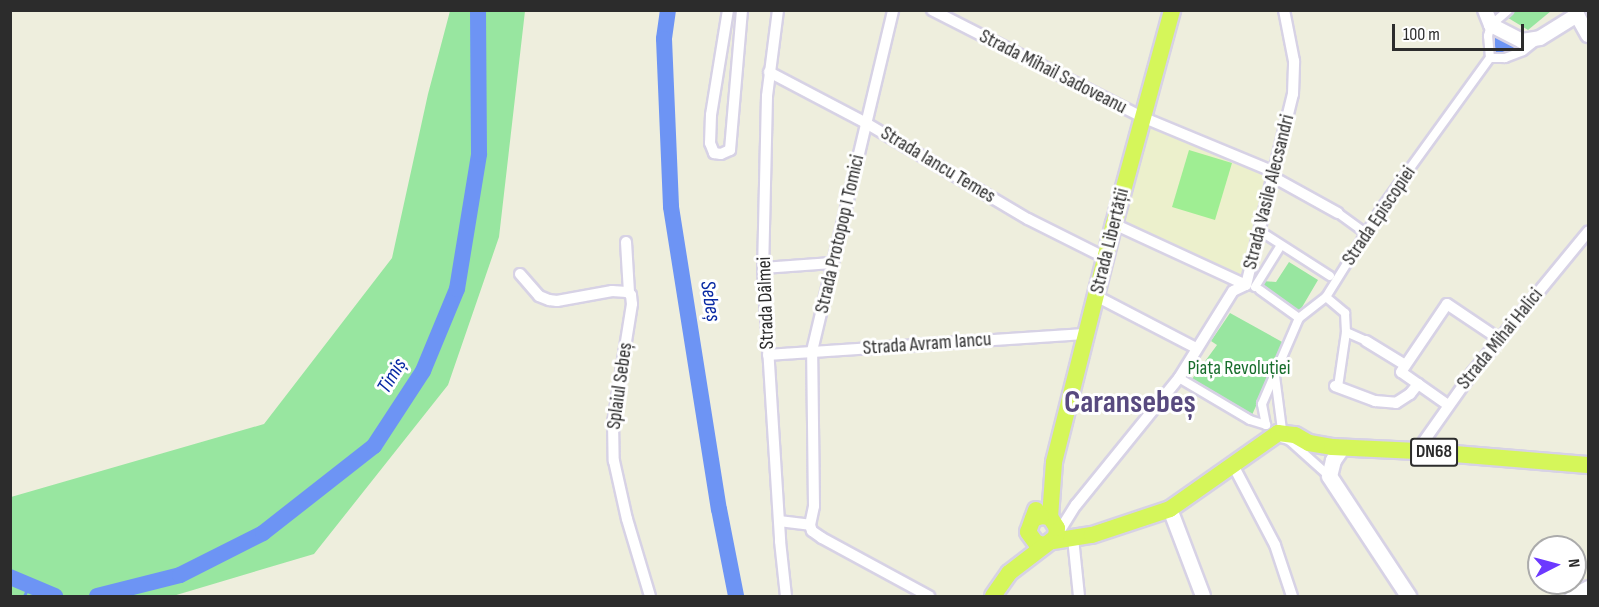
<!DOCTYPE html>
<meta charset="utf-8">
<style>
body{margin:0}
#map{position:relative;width:1599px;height:607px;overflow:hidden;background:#eed;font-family:"Sofia Sans Condensed",sans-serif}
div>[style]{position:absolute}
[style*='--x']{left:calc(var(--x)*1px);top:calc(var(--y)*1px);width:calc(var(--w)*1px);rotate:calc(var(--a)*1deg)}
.education>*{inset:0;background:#ecf0cc}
.green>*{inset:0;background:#98e6a0}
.pitch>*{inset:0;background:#9fee93}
.water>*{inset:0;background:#6d94f4}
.stream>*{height:3px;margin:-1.5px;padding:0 1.5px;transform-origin:1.5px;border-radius:1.5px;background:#6d94f4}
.river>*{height:16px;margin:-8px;padding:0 8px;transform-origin:8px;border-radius:8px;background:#6d94f4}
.roads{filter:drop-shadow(2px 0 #d7d2e5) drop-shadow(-2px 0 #d7d2e5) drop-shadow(0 2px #d7d2e5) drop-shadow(0 -2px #d7d2e5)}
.pedestrian>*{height:8px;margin:-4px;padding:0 4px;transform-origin:4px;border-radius:4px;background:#fff}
.minor>*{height:10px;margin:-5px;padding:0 5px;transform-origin:5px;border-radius:5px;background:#fff}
.tertiary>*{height:14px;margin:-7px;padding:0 7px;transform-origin:7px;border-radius:7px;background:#fff}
.secondary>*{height:15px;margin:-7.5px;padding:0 7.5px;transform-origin:7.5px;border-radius:7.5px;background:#fff}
.primary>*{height:16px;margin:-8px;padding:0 8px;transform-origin:8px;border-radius:8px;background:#d5f65a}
span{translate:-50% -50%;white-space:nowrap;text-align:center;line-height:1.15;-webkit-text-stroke:6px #fff;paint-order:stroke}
.shield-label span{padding:2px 4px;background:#fff;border:2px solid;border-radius:4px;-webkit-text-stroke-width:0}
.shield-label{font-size:18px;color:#2c2c2c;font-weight:700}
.street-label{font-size:20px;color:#2c2c2c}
.park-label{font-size:20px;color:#176d2c}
.water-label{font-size:21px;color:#0829a3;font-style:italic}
.town-label{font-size:32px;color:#584a7f;font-weight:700}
.frame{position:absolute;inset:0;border:12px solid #2c2c2c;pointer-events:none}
.north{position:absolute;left:1527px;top:535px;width:60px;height:60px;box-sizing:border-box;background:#fff;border:2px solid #ababab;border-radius:50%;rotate:84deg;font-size:16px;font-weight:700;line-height:24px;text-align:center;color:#2c2c2c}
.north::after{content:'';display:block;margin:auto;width:21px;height:27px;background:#6c39ff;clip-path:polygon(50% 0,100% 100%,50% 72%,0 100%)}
.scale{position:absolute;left:1392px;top:24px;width:132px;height:27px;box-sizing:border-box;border:3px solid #2c2c2c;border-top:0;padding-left:8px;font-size:18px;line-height:21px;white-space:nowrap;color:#2c2c2c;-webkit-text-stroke:4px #fff;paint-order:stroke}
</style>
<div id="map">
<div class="education">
<div style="clip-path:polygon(1142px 117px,1274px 172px,1246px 285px,1114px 224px)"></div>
</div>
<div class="green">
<div style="clip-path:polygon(1495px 10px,1551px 11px,1528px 30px)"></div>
<div style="clip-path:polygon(450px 11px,525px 11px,499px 237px,448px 385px,314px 554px,173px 596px,11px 596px,11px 497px,264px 424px,392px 258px,428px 94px)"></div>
<div style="clip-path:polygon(1289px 262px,1318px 280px,1298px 314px,1259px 287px,1263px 281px,1276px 282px)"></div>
<div style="clip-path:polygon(1230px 313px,1284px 343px,1252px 415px,1192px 379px,1217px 345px,1211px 341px)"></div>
</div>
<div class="pitch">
<div style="clip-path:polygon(1189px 150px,1232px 163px,1215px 220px,1172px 207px)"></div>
</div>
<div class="water">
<div style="clip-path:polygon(1500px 32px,1518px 43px,1518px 47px,1510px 53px,1506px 52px,1500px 56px,1495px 53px,1495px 35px)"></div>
</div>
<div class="stream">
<div style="--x:24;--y:596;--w:12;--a:-66"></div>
</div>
<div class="river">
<div style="--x:668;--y:10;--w:29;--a:98"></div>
<div style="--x:664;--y:39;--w:168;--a:87.6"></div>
<div style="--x:671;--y:207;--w:306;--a:81"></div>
<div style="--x:719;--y:509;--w:89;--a:78.9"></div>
<div style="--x:10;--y:577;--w:49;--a:22.9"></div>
<div style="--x:97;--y:596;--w:86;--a:-14.2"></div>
<div style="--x:180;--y:575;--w:93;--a:-26.8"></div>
<div style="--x:263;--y:533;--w:141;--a:-38.1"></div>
<div style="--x:374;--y:446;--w:90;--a:-56.8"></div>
<div style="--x:423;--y:371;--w:89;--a:-67.5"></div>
<div style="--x:457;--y:289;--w:137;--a:-80.7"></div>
<div style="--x:479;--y:154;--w:144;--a:-90.4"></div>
</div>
<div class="roads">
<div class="pedestrian">
<div style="--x:1490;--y:58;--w:22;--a:-95"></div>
<div style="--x:1488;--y:36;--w:11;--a:-75"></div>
<div style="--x:1491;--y:25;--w:23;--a:-41"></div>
<div style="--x:1490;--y:58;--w:15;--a:0"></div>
<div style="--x:1505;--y:58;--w:19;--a:-21"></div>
<div style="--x:1523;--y:51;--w:16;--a:-38"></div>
<div style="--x:1338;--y:213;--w:34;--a:36"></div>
<div style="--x:1260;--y:231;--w:83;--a:32.7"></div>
<div style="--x:1255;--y:287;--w:49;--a:-58.2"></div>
<div style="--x:1260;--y:290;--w:48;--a:35.7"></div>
<div style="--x:1326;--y:297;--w:25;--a:40"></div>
<div style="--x:1345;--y:313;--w:19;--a:87"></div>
<div style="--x:1346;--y:332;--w:22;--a:24"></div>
<div style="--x:1275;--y:376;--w:63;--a:82.6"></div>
<div style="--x:1283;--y:438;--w:8;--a:23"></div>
<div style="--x:1290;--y:441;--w:52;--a:41.9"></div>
<div style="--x:1179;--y:378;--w:82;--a:30.6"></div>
<div style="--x:1250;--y:420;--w:17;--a:17"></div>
<div style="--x:1266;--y:425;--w:21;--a:-101"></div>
<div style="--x:1262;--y:404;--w:94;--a:-66.7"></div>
<div style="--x:1299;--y:318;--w:34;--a:-38"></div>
<div style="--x:1326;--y:297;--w:106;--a:-58.1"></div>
<div style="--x:1382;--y:207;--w:184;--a:-54.1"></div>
<div style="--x:1338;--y:387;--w:56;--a:-81.7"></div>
</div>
<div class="minor">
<div style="--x:728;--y:10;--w:106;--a:99.2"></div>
<div style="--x:711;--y:115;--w:28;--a:92"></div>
<div style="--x:710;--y:143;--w:11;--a:68"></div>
<div style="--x:714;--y:153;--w:7;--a:8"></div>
<div style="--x:721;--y:154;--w:10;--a:-24"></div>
<div style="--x:730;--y:150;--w:141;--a:-85.1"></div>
<div style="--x:778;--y:10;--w:87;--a:97.3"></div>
<div style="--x:767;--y:96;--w:172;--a:91.3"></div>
<div style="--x:763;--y:268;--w:274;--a:86.4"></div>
<div style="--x:780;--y:541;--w:55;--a:83.8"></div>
<div style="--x:932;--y:10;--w:236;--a:27"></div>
<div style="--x:1142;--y:117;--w:143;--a:22.6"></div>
<div style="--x:769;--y:72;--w:110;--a:27.7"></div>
<div style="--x:866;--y:123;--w:188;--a:30.7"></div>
<div style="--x:1028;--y:219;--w:87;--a:26.6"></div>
<div style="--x:1273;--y:177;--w:74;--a:29"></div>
<div style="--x:1114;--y:224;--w:145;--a:24.8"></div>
<div style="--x:626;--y:242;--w:51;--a:86.6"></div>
<div style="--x:763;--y:268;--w:69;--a:-4.1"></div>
<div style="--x:520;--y:274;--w:29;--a:49"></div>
<div style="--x:539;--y:296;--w:11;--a:22"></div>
<div style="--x:549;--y:300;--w:8;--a:7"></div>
<div style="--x:557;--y:301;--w:56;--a:-10.3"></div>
<div style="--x:612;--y:291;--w:15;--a:4"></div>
<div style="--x:627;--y:292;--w:5;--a:37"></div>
<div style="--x:631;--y:295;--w:9;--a:84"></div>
<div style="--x:632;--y:304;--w:120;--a:99.1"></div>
<div style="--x:613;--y:422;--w:39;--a:89"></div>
<div style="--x:614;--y:461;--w:59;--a:77.4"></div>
<div style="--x:627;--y:519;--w:80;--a:73.4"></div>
<div style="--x:1096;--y:296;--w:113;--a:27.5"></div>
<div style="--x:1366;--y:341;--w:46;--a:31.6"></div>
<div style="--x:768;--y:355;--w:320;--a:-3.8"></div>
<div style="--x:1335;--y:386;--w:43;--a:20.6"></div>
<div style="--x:1375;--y:401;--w:21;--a:5"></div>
<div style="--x:1396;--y:403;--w:17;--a:-33"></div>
<div style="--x:1410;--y:394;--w:13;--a:-51"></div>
<div style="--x:1448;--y:405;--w:57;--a:-144.9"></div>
<div style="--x:1401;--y:372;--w:82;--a:-55.9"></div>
<div style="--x:1447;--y:304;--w:63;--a:33.9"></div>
<div style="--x:1417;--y:451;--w:95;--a:-54.8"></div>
<div style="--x:1472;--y:373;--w:183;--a:-50.6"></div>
<div style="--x:1233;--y:465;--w:90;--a:62.3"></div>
<div style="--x:1275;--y:545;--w:54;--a:71.6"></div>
<div style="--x:779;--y:521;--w:31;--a:7"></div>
<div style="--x:810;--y:525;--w:19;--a:-78"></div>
<div style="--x:814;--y:506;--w:155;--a:-90.7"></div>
<div style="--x:812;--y:351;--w:350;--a:-76.6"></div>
<div style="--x:810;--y:525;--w:6;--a:72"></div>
<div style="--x:812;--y:531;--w:12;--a:35"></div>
<div style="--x:822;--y:538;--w:122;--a:28.5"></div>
<div style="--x:1062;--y:527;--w:26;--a:-58"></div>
<div style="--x:1076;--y:505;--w:164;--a:-51"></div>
<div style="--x:1179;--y:378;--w:102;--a:-58.2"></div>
<div style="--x:1233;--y:291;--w:14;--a:-25"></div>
<div style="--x:1246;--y:285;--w:197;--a:-76.2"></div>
<div style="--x:1293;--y:94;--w:33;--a:-88"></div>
<div style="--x:1294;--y:61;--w:52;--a:-101.1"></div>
<div style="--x:1073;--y:538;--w:58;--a:84.1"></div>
</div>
<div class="tertiary">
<div style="--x:1485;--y:10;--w:16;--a:68"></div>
<div style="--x:1491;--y:25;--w:35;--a:27"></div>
<div style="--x:1522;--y:41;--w:18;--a:-9"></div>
<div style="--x:1540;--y:38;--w:44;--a:-31.9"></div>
<div style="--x:1577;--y:15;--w:23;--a:61"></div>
<div style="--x:1170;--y:509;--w:93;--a:69.2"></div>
</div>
<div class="secondary">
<div style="--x:1342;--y:447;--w:16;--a:125"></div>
<div style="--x:1333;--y:460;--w:16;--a:104"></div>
<div style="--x:1329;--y:476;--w:144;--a:56.6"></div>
<div style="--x:1573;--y:596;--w:17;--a:-28"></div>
</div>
<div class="primary">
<div style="--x:1036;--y:510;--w:23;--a:110"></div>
<div style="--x:1028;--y:532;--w:14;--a:54"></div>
<div style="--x:1036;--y:543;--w:9;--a:13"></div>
<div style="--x:1050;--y:517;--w:55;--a:-85.8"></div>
<div style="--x:1054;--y:462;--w:245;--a:-75.9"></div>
<div style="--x:1114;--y:224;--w:222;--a:-74.8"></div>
<div style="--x:1053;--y:541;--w:39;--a:-9"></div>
<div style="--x:1092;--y:535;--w:82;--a:-18.4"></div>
<div style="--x:1170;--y:509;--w:132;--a:-35.1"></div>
<div style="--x:1278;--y:433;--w:17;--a:7"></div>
<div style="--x:1295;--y:435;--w:16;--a:30"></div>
<div style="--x:1309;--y:443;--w:23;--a:10"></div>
<div style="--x:1332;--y:447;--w:85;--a:2.7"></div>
<div style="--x:1417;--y:451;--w:172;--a:4.7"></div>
<div style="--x:993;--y:596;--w:28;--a:-55"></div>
<div style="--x:1009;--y:573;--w:59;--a:-37.5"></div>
<div style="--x:1056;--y:537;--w:9;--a:-84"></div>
<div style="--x:1057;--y:528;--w:13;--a:-122"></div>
<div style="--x:1050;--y:517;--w:9;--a:-174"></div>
<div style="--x:1041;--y:516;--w:9;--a:159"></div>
</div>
</div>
<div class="shield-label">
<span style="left:1434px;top:452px">DN68</span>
</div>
<div class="street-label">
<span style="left:1053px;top:72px;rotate:27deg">Strada Mihail Sadoveanu</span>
<span style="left:938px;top:165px;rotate:31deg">Strada Iancu Temes</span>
<span style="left:1269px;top:192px;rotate:-76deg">Strada Vasile Alecsandri</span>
<span style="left:1379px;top:216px;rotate:-56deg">Strada Episcopiei</span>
<span style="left:840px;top:234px;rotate:-77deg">Strada Protopop I Tomici</span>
<span style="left:1110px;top:241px;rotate:-76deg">Strada Libertății</span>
<span style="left:766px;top:303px;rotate:-92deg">Strada Dâlmei</span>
<span style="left:1500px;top:339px;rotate:-51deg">Strada Mihai Halici</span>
<span style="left:927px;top:344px;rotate:-4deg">Strada Avram Iancu</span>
<span style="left:620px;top:386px;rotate:-82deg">Splaiul Sebeș</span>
</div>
<div class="park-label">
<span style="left:1239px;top:368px">Piața Revoluției</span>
</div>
<div class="water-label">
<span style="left:710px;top:301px;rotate:81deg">Sebeș</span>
<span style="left:392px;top:376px;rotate:-59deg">Timiș</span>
</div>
<div class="town-label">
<span style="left:1130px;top:403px">Caransebeș</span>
</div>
<div class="frame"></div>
<div class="north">N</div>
<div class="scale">100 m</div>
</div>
